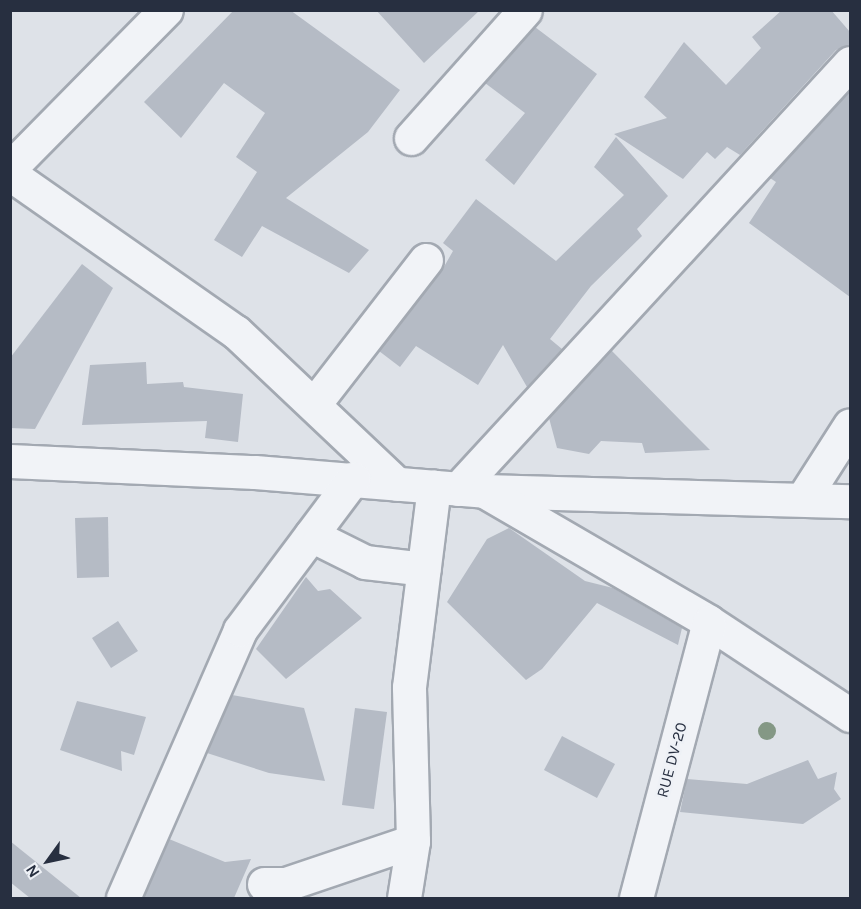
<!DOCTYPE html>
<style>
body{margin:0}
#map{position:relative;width:861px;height:909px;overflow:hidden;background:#dee2e8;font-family:Karla,sans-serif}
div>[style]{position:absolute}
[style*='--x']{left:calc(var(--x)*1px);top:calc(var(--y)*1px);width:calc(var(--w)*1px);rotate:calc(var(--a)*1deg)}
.building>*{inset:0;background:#b5bbc5}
.roads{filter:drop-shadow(2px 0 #a3a9b2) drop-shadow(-2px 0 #a3a9b2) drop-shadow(0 2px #a3a9b2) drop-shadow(0 -2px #a3a9b2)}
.minor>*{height:33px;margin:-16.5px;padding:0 16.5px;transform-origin:16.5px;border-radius:16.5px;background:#f1f3f7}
.trees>*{width:18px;height:18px;margin:-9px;border-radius:50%;background:#849885}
span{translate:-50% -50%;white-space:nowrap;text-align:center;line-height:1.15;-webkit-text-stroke:5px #eef1f6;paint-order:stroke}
.street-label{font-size:16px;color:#272f40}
.frame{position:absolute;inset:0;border:12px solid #272f40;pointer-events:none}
.north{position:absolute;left:18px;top:831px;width:60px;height:60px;-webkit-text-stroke:4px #eef1f6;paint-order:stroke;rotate:237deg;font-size:16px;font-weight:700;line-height:24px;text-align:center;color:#272f40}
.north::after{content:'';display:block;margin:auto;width:21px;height:27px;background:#272f40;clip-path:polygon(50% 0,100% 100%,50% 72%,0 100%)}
</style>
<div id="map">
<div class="building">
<div style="clip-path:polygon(234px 10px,290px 10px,400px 90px,368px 132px,286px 198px,369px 250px,349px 273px,262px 226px,242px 257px,214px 240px,257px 172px,236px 157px,265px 113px,224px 83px,181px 138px,144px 102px)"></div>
<div style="clip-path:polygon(376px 10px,480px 10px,424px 63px)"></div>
<div style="clip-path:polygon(782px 10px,831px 10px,850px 32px,850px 45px,836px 50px,740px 155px,727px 147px,715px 159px,707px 152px,683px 179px,614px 134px,667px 118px,644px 97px,684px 42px,726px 85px,761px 48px,752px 37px)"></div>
<div style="clip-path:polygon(535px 27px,597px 74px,514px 185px,485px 160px,525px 113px,485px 83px)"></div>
<div style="clip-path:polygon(850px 90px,850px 297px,749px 223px,776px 182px,770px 178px)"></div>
<div style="clip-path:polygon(616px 137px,668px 196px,637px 229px,642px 236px,591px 286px,550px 339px,562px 349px,527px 387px,503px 345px,478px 385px,416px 346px,400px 367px,379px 351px,441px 272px,453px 251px,443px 243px,476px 199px,556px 261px,624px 195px,594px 167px)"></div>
<div style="clip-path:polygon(82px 264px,113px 288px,35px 429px,10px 428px,10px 358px)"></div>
<div style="clip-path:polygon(611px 350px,685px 425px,710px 450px,645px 453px,642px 443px,601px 441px,589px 454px,557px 448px,549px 418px)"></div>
<div style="clip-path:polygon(146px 362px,147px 384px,183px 382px,184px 387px,243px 394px,238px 442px,205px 438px,207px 421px,82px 425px,90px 365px)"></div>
<div style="clip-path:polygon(108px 517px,109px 577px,77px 578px,75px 518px)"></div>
<div style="clip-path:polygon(509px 528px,585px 581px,613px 588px,682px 628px,678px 645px,597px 603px,542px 669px,526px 680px,447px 602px,487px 539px)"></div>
<div style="clip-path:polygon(306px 577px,318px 591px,330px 589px,362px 618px,286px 679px,256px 649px)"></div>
<div style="clip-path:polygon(118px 621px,138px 651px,111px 668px,92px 638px)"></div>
<div style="clip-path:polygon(232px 695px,304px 708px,325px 781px,269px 773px,207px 753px)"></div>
<div style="clip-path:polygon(77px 701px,146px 717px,134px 755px,121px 751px,122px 771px,60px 750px)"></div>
<div style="clip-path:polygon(355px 708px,387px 712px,374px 809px,342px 805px)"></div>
<div style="clip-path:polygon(562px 736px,615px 764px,597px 798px,544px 770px)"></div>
<div style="clip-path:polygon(808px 760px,818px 779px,837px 772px,834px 789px,841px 799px,803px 824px,680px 812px,687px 779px,747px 784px)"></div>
<div style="clip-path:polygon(169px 839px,225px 862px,251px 859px,234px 898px,143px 898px)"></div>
<div style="clip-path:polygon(10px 841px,81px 898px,30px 898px,10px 882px)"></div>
</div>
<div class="roads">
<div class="minor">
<div style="--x:411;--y:138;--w:171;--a:-48.3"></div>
<div style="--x:10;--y:168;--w:222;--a:-45.4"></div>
<div style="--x:10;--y:174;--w:276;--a:35"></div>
<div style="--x:236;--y:332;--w:221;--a:43.4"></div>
<div style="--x:315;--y:403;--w:181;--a:-52.2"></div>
<div style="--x:10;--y:461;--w:245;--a:2.6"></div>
<div style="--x:255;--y:472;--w:230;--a:4.7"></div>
<div style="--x:484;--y:491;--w:366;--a:1.6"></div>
<div style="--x:458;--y:489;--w:579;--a:-47.38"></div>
<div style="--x:486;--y:492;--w:258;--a:30.2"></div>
<div style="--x:709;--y:622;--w:169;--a:33.4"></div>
<div style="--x:804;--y:497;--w:85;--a:-57.4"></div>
<div style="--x:311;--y:535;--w:60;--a:26.6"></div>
<div style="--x:365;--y:562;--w:59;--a:6.8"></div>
<div style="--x:264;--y:884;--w:22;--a:0"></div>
<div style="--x:286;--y:884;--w:134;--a:-18.7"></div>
<div style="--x:123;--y:898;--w:292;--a:-66.4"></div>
<div style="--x:240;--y:630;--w:189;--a:-53.2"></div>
<div style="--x:404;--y:898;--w:58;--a:-81"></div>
<div style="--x:413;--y:841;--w:154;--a:-91.5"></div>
<div style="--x:409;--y:687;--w:202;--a:-82.9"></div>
<div style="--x:636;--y:898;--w:285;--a:-75.2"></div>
</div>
</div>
<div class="trees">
<div style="left:767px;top:731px"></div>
</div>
<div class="street-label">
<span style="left:672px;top:760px;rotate:-75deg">RUE DV-20</span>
</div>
<div class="frame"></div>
<div class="north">N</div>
</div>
